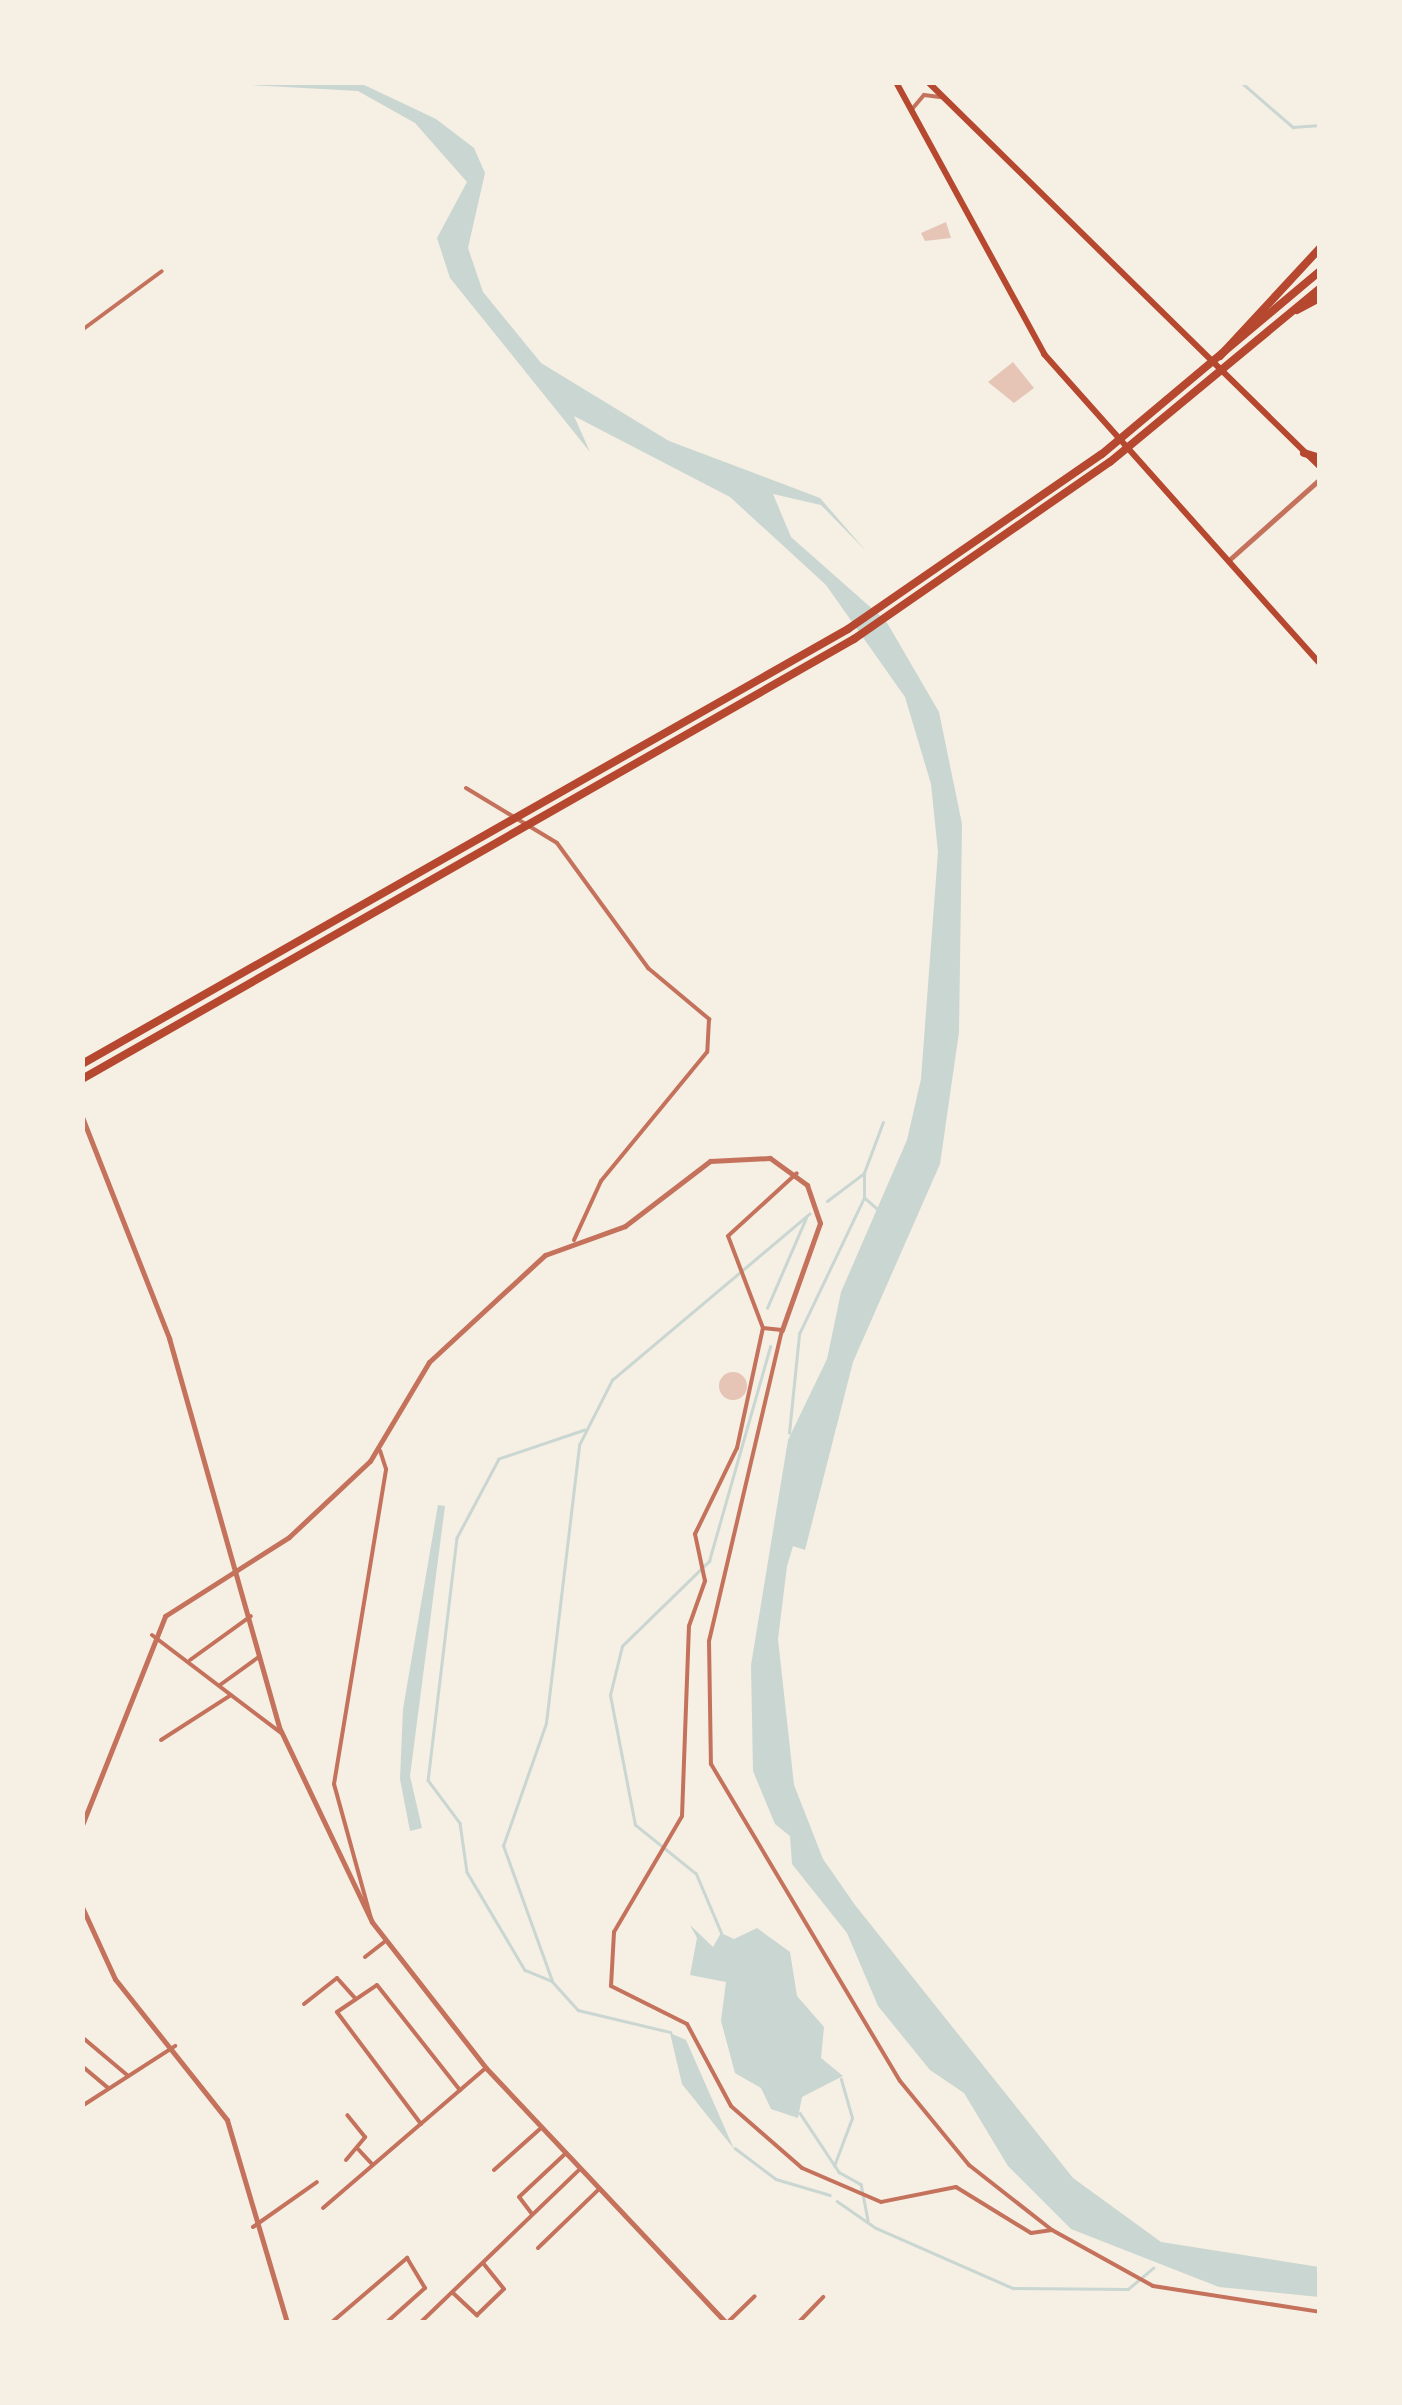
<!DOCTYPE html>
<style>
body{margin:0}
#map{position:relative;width:1402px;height:2405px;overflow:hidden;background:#f6efe4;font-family:Lato,sans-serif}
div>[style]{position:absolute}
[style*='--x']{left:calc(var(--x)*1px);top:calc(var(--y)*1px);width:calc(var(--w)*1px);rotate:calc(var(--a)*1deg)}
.water>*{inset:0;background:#c9d6d2}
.stream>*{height:2.5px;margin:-1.25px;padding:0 1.25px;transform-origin:1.25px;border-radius:1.25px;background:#c9d6d2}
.building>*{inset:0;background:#e6c5b7}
.round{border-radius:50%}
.minor>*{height:4px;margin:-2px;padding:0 2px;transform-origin:2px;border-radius:2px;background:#c5725c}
.tertiary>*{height:5px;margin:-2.5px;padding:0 2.5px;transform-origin:2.5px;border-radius:2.5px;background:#c5725c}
.primary>*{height:6px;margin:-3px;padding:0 3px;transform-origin:3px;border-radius:3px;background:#b5482f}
.motorway>*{height:8px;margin:-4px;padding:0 4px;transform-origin:4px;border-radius:4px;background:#b5482f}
span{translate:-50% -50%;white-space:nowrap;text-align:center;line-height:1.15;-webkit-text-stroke:8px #f6efe4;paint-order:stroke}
.frame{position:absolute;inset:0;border:85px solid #f6efe4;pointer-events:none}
</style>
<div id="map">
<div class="water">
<div style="clip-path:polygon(216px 83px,360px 83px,436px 119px,474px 148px,485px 173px,468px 248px,483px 292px,541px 363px,669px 441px,820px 498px,866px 551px,821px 505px,773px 494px,791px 537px,886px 621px,939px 712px,962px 824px,959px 1032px,940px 1164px,853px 1362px,805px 1550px,793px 1546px,787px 1566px,778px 1639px,794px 1785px,823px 1859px,855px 1905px,1073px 2178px,1161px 2242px,1319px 2267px,1319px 2297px,1219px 2287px,1071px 2229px,1008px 2166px,964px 2093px,930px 2070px,878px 2006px,847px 1933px,792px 1864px,790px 1836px,775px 1824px,753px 1771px,751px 1665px,788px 1440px,827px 1359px,841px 1292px,907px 1140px,921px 1079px,938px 852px,931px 784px,905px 697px,826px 585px,730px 497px,574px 416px,590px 452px,450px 278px,437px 238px,467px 182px,415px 123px,358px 91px)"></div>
<div style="clip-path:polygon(438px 1505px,445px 1506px,410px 1776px,422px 1828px,410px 1831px,400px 1779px,403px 1709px)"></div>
<div style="clip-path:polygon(690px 1925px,713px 1947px,721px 1933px,734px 1939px,757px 1928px,790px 1952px,797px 1996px,824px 2027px,821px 2058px,843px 2076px,802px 2097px,798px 2118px,771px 2109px,761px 2088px,735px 2073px,721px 2021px,726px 1982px,690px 1975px,697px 1938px)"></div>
<div style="clip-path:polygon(670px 2033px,686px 2040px,734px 2149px,682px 2084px)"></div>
</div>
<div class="stream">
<div style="--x:1241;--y:82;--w:69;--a:40.9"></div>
<div style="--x:1293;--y:127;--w:27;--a:-4"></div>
<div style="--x:827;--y:1201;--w:45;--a:-36.9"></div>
<div style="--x:878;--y:1210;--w:18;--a:-139"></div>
<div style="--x:864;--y:1198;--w:25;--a:-90"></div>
<div style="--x:864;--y:1173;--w:54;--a:-69.6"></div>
<div style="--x:767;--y:1308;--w:98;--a:-66.6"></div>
<div style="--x:585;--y:1430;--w:91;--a:161.4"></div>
<div style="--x:499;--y:1459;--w:89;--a:118"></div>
<div style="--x:457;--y:1538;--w:244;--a:96.8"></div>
<div style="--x:428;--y:1780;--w:54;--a:53.3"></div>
<div style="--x:460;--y:1823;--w:49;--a:81.9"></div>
<div style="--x:467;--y:1872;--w:114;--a:59.4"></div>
<div style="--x:525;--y:1970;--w:29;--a:22"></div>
<div style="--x:552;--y:1981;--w:39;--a:48"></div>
<div style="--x:578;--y:2010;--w:95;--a:13.4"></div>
<div style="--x:789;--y:1433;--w:100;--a:-84.2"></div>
<div style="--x:799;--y:1334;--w:151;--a:-64.5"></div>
<div style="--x:721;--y:1933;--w:64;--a:-113"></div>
<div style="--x:696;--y:1874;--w:78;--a:-141.2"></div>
<div style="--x:635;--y:1825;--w:132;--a:-100.9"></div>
<div style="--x:610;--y:1695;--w:50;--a:-76.2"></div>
<div style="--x:622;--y:1646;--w:122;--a:-44.3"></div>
<div style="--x:709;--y:1561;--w:223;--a:-74.1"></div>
<div style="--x:552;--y:1981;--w:144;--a:-109.9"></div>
<div style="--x:503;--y:1846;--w:130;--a:-70.7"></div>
<div style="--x:546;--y:1723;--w:280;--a:-83.2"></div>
<div style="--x:579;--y:1445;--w:73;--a:-63.1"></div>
<div style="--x:612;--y:1380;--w:258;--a:-40.1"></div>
<div style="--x:800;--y:2113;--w:71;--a:56.5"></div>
<div style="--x:839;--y:2172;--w:25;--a:29"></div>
<div style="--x:861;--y:2184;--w:37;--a:79"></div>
<div style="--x:735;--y:2148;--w:51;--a:37.1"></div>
<div style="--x:776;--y:2179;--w:56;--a:16.5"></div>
<div style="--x:834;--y:2166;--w:51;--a:-69.4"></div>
<div style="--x:852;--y:2118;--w:40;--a:-106"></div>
<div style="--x:837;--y:2201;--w:47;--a:34.7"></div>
<div style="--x:876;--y:2228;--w:150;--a:23.7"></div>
<div style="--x:1013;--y:2288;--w:115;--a:0.5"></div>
<div style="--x:1128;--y:2289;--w:33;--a:-40"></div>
</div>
<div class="building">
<div style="clip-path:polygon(946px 222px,951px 238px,925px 241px,921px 233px)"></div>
<div style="clip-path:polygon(1013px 362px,1034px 388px,1014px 403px,988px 382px)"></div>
<div class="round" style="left:719px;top:1372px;width:28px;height:28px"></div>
</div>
<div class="minor">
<div style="--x:913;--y:108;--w:17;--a:-50"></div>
<div style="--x:924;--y:95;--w:16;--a:7"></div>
<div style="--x:82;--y:330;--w:99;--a:-36.4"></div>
<div style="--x:466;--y:788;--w:106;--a:31.1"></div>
<div style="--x:557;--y:843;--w:155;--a:53.9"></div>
<div style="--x:648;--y:968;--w:80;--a:39.9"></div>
<div style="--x:709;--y:1019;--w:33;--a:93"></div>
<div style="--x:707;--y:1052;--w:167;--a:129.4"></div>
<div style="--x:601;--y:1181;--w:65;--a:114.6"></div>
<div style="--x:763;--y:1328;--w:98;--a:-110.8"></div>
<div style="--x:728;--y:1236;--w:93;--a:-42.4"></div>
<div style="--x:152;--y:1635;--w:162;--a:37.2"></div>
<div style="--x:190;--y:1660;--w:75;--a:-35.8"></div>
<div style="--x:220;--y:1685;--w:49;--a:-35.9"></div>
<div style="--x:161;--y:1740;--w:83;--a:-32.7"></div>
<div style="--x:372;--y:1922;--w:143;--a:-105.4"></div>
<div style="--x:334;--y:1784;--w:319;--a:-80.6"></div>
<div style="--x:386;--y:1469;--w:19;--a:-108"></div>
<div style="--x:365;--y:1957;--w:24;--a:-38"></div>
<div style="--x:304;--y:2004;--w:42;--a:-38.2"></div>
<div style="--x:337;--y:1978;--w:27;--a:48"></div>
<div style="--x:82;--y:2037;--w:59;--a:40.2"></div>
<div style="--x:82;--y:2066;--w:34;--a:40"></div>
<div style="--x:82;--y:2106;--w:111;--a:-32.8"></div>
<div style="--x:421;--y:2124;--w:140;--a:-126.9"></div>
<div style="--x:337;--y:2012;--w:48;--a:-34"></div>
<div style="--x:377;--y:1985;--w:134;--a:51.7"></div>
<div style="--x:358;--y:2149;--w:21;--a:47"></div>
<div style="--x:346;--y:2160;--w:30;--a:-50"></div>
<div style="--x:365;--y:2137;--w:28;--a:-129"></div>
<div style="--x:494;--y:2170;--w:63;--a:-41.8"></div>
<div style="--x:323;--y:2208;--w:215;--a:-40.7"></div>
<div style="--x:532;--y:2214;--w:21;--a:-127"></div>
<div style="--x:519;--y:2197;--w:63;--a:-43.1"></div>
<div style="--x:253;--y:2227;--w:78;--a:-35.1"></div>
<div style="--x:1052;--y:2230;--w:21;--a:172"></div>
<div style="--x:1031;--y:2233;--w:88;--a:-148.5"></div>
<div style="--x:956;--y:2187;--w:76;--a:168.7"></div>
<div style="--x:881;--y:2202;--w:86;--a:-156.7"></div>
<div style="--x:802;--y:2168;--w:94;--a:-138.9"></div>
<div style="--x:731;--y:2106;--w:93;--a:-118.2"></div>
<div style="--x:687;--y:2024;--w:85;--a:-153.4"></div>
<div style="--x:611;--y:1986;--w:54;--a:-86.8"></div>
<div style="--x:614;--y:1932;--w:134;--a:-59.6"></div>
<div style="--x:682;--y:1816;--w:190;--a:-87.9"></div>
<div style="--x:689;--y:1626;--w:48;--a:-70.4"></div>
<div style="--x:705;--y:1581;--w:48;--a:-102"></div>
<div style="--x:695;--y:1534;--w:96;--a:-64"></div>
<div style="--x:737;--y:1448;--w:123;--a:-77.8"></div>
<div style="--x:763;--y:1328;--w:19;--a:6"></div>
<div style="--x:782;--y:1330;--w:319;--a:103.2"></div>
<div style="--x:709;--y:1641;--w:123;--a:89.1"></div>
<div style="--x:711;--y:1764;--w:369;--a:59.2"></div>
<div style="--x:900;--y:2081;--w:109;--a:50.6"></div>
<div style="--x:969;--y:2165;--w:105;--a:38.1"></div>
<div style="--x:1052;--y:2230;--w:115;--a:29"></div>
<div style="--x:1153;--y:2286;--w:169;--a:8.8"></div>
<div style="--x:538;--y:2248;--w:83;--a:-44"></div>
<div style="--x:453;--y:2293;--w:33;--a:43"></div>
<div style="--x:477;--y:2315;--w:37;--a:-44"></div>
<div style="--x:504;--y:2289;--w:33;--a:-129"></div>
<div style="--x:332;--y:2322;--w:99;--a:-40.5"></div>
<div style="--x:407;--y:2258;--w:35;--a:59"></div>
<div style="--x:425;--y:2288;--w:51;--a:138.2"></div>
<div style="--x:421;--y:2322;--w:219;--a:-43.9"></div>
<div style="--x:728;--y:2322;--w:37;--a:-44"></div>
<div style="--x:799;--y:2322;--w:35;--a:-46"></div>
</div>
<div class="tertiary">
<div style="--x:1229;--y:560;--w:122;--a:-41.7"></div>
<div style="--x:82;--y:1117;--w:238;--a:68.5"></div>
<div style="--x:169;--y:1338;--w:404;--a:74.2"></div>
<div style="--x:279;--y:1727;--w:216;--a:64.5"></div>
<div style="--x:372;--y:1922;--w:185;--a:52"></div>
<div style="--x:486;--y:2068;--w:349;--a:46.7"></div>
<div style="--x:82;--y:1825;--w:225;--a:-68.3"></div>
<div style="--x:165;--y:1616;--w:147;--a:-32.5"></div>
<div style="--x:289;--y:1537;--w:111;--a:-43.2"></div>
<div style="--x:370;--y:1461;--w:115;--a:-59.2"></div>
<div style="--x:429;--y:1362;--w:158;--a:-42.7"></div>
<div style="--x:545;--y:1255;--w:85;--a:-19.9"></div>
<div style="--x:625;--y:1226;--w:107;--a:-37.4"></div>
<div style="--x:710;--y:1161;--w:60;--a:-2.9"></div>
<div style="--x:770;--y:1158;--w:46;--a:36.1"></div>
<div style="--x:807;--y:1185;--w:40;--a:71.1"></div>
<div style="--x:820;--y:1223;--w:114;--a:109.6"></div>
<div style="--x:82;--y:1907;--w:79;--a:65.4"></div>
<div style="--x:115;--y:1979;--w:180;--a:51.5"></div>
<div style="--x:227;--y:2120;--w:211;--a:73.5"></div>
</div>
<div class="primary">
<div style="--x:896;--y:82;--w:310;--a:61.4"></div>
<div style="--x:1044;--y:354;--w:415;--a:48.3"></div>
<div style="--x:928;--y:82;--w:549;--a:44.48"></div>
</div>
<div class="motorway">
<div style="--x:1297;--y:310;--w:26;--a:-28"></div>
<div style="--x:1220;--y:356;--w:147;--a:-47.2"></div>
<div style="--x:1304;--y:453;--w:17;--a:17"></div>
<div style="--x:82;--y:1064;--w:881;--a:-29.59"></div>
<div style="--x:848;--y:629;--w:308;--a:-34.6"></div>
<div style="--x:1102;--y:454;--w:285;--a:-40"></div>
<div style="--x:82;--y:1079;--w:889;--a:-29.68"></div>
<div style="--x:854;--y:639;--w:311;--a:-34.7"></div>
<div style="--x:1110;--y:462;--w:273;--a:-39.6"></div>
</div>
<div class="frame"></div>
</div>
